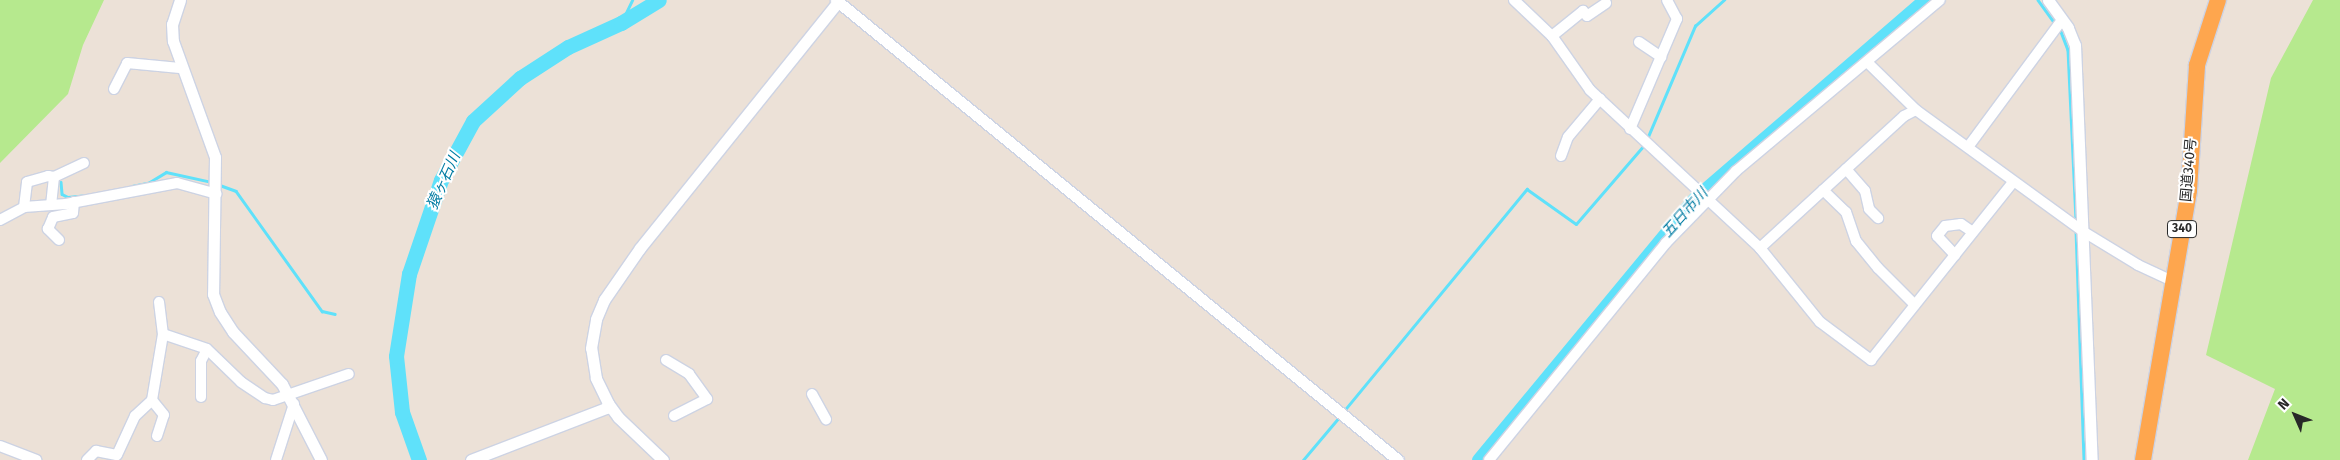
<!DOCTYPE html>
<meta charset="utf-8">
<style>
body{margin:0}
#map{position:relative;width:2340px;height:460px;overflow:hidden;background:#ece1d7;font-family:"Fira Sans","Noto Sans JP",sans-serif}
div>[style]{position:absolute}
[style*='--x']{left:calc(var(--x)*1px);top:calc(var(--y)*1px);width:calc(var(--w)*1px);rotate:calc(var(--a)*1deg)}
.green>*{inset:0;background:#b6e98e}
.stream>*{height:2.5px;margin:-1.25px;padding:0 1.25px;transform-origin:1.25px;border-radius:1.25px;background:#5fe1fa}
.river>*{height:15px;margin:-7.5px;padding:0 7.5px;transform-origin:7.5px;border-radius:7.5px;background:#5fe1fa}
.roads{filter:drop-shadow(1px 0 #cdd3e3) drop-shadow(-1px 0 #cdd3e3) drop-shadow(0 1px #cdd3e3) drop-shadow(0 -1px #cdd3e3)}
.minor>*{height:10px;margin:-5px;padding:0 5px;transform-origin:5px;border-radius:5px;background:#fff}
.tertiary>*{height:11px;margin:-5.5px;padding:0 5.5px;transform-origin:5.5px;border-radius:5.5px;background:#fff}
.trunk>*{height:16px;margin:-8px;padding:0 8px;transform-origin:8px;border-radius:8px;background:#fea64e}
span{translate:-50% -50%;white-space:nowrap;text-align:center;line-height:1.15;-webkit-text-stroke:4px #fff;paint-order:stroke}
.shield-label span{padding:1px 4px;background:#fff;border:1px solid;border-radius:4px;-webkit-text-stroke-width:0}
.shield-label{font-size:12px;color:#282828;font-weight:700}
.street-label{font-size:14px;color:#282828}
.water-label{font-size:15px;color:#017ca3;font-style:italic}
.north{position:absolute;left:2270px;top:390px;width:50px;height:50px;-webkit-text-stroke:4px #fff;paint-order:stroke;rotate:314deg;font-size:14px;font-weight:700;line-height:20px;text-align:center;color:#282828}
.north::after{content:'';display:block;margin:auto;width:18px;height:22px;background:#282828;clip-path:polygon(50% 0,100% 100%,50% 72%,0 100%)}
</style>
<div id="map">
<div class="green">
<div style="clip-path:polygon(0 0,104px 0,83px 45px,68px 94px,0 163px)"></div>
<div style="clip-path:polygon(2313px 0,2340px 0,2340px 460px,2248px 460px,2275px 389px,2206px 355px,2271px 78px)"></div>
</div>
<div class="stream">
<div style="--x:2038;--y:0;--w:29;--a:54"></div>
<div style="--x:621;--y:23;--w:25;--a:-64"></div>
<div style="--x:2060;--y:29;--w:22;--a:69"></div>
<div style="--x:2068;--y:50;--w:172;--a:87.3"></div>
<div style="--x:1647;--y:139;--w:123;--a:-67"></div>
<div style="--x:1695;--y:26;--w:39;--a:-42"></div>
<div style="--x:61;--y:182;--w:12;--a:85"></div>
<div style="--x:62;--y:194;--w:7;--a:27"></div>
<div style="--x:68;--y:197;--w:27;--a:-6"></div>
<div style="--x:217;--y:184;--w:20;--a:20"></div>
<div style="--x:236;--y:191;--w:148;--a:54.4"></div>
<div style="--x:322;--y:311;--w:13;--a:13"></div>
<div style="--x:132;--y:186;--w:16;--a:-11"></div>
<div style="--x:148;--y:183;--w:21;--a:-31"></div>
<div style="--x:166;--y:172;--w:47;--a:12.3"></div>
<div style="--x:2076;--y:230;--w:230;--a:88"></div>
<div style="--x:1343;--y:412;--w:289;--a:-50.5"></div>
<div style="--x:1527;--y:189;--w:60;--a:35.5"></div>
<div style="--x:1576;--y:224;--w:106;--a:-49.2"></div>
<div style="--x:1303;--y:460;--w:57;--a:-49.9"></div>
</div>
<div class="river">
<div style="--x:419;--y:460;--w:51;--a:-109.5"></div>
<div style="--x:402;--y:412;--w:56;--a:-96.1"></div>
<div style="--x:396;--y:356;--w:83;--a:-81"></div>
<div style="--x:409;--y:274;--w:99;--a:-71.2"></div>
<div style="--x:441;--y:180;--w:67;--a:-61.5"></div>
<div style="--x:473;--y:121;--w:64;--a:-42.5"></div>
<div style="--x:520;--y:78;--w:57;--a:-32.9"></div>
<div style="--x:568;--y:47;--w:58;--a:-24.4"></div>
<div style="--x:621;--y:23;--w:44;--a:-31.2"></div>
<div style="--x:1479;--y:460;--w:340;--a:-50.4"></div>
<div style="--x:1696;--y:198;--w:303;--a:-40.8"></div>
</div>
<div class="roads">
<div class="minor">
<div style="--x:1514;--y:0;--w:52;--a:43.5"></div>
<div style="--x:1552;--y:36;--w:66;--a:54.9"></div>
<div style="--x:1590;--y:90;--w:232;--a:42.9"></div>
<div style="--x:1760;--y:248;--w:95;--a:51"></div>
<div style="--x:1820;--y:322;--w:64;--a:36.7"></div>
<div style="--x:1871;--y:360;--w:228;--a:-51.4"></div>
<div style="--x:1552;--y:36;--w:40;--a:-39"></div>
<div style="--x:1583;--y:11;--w:6;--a:51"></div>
<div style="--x:1587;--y:16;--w:23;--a:-34"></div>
<div style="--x:1639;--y:42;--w:27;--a:34"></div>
<div style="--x:1867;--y:62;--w:69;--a:44.4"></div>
<div style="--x:114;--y:89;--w:29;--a:-63"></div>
<div style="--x:127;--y:63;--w:53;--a:5.4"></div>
<div style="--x:1630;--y:129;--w:120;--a:-66.9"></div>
<div style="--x:1677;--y:19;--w:21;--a:-118"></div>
<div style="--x:1968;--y:147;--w:158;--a:-53.5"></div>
<div style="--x:1561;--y:156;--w:20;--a:-70"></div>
<div style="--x:1568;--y:137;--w:50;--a:-49.9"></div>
<div style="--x:1846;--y:169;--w:29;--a:49"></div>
<div style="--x:1865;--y:191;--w:18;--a:77"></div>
<div style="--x:1869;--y:209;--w:13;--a:45"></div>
<div style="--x:54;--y:177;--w:33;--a:-25"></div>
<div style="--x:1823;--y:190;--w:32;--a:44"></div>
<div style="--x:1846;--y:212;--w:31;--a:71"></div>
<div style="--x:1856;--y:241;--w:35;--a:51"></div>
<div style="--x:1878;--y:268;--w:52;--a:45"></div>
<div style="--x:24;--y:207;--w:25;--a:-83"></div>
<div style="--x:27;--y:182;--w:22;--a:-16"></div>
<div style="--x:48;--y:176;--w:6;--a:9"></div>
<div style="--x:54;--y:177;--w:28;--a:96"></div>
<div style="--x:0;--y:220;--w:27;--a:-28"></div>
<div style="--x:24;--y:207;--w:42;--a:-4.1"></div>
<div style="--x:66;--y:204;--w:113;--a:-10.7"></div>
<div style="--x:177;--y:183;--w:41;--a:15.4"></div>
<div style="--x:59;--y:240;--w:16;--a:-135"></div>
<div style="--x:48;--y:229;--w:13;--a:-67"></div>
<div style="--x:53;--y:217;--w:20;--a:-11"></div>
<div style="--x:73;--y:213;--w:11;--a:-85"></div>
<div style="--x:1760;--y:248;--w:195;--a:-42.5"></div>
<div style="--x:1904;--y:116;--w:13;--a:-27"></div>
<div style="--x:1916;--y:110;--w:208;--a:36"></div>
<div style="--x:2084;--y:232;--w:63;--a:31.4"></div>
<div style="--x:2138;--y:265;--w:38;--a:25"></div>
<div style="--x:1955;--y:255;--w:26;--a:-133"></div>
<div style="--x:1937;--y:236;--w:13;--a:-51"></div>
<div style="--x:1945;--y:226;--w:16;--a:-7"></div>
<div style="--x:1961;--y:224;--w:14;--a:34"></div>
<div style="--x:159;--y:302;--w:32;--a:83"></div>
<div style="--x:163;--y:334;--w:46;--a:18.8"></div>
<div style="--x:207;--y:349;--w:47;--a:44.1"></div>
<div style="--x:241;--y:382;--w:29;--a:34"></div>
<div style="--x:265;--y:398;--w:8;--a:14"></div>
<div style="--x:273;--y:400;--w:80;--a:-18.9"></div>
<div style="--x:666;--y:360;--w:27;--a:31"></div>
<div style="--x:689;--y:374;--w:31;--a:54"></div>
<div style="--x:707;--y:399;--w:37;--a:153"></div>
<div style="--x:812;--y:394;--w:29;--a:61"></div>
<div style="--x:201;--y:397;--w:36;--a:-90"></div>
<div style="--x:201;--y:361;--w:13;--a:-63"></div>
<div style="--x:157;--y:436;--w:22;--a:-72"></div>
<div style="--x:164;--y:415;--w:19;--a:-129"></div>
<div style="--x:152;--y:400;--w:67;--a:-80.5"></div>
<div style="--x:0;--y:446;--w:39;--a:21"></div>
<div style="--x:87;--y:460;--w:13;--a:-45"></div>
<div style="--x:96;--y:451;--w:21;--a:11"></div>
<div style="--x:117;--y:455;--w:43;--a:-65.2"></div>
<div style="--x:135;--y:416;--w:23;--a:-43"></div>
<div style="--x:276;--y:460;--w:59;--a:-72.2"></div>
<div style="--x:1489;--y:460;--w:280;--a:-50.8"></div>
<div style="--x:1666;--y:243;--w:100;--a:-45.8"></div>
<div style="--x:1736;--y:171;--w:266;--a:-40"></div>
</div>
<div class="tertiary">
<div style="--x:180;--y:0;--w:25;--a:108"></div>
<div style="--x:172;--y:24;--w:17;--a:87"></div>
<div style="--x:173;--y:41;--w:123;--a:70.1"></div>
<div style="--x:215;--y:157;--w:137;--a:90.8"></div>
<div style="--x:213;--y:294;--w:19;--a:69"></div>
<div style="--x:220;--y:312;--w:24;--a:57"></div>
<div style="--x:233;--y:332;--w:71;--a:46.7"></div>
<div style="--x:282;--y:384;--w:85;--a:62.8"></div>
<div style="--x:836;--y:0;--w:726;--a:39.3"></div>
<div style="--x:2048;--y:0;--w:34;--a:54"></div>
<div style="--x:2068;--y:28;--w:18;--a:68"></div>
<div style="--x:2075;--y:45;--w:415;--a:87.7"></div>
<div style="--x:471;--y:460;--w:145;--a:-21.1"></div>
<div style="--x:606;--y:408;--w:5;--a:-68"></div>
<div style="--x:663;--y:460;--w:62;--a:-136.3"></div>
<div style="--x:618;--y:417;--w:17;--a:-126"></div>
<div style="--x:608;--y:403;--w:28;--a:-116"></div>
<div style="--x:596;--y:378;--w:30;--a:-99"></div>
<div style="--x:591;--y:348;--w:29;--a:-80"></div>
<div style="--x:596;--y:319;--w:21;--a:-67"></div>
<div style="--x:604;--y:300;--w:63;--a:-55.3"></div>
<div style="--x:640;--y:248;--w:314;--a:-51.2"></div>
</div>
<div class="trunk">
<div style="--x:2143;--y:460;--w:274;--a:-80.3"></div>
<div style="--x:2189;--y:190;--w:125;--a:-86.3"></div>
<div style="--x:2197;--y:65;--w:68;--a:-72.1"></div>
</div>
</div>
<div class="shield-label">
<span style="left:2182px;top:229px">340</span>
</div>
<div class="street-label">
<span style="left:2189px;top:170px;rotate:-85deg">国道340号</span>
</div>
<div class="water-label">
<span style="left:444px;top:181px;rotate:-66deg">猿ヶ石川</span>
<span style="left:1685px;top:213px;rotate:-48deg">五日市川</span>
</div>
<div class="north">N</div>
</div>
